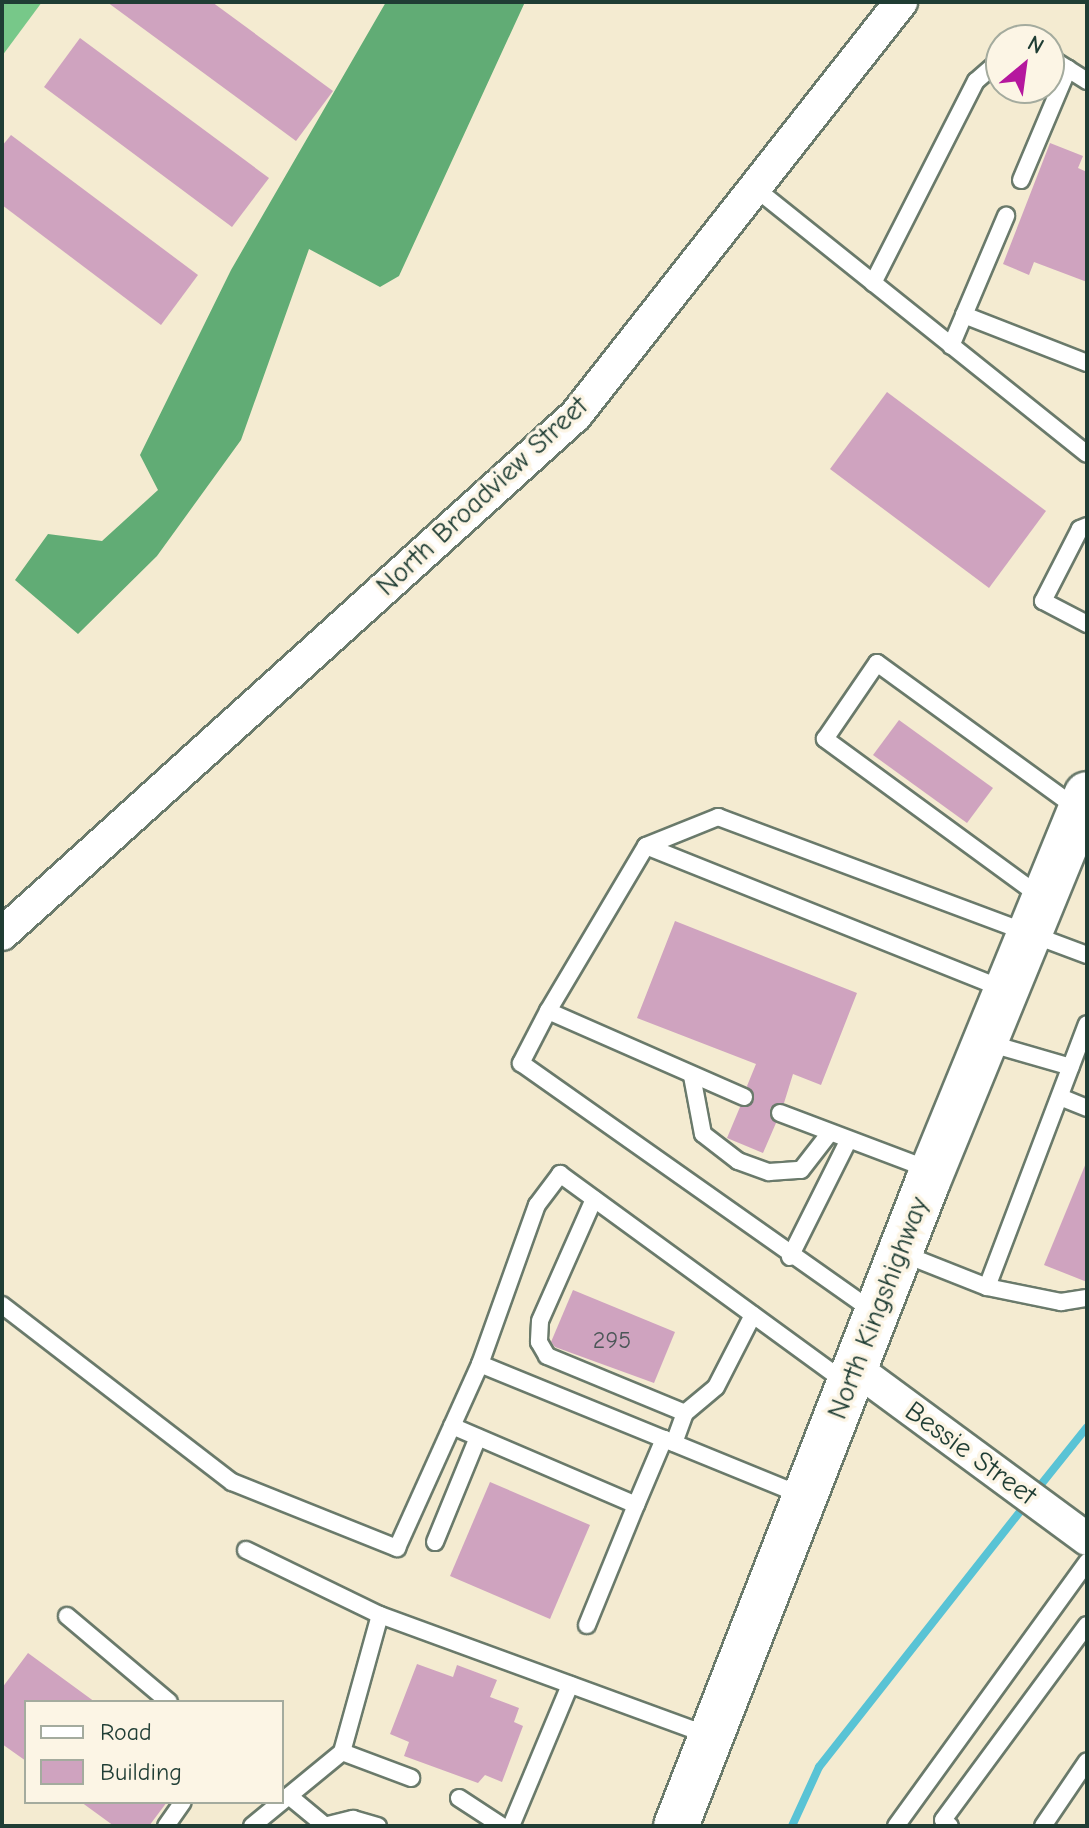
<!DOCTYPE html>
<style>
body{margin:0}
#map{position:relative;width:1089px;height:1828px;overflow:hidden;background:#f4ebd1;font-family:"Comic Neue",sans-serif}
div>[style]{position:absolute}
[style*='--x']{left:calc(var(--x)*1px);top:calc(var(--y)*1px);width:calc(var(--w)*1px);rotate:calc(var(--a)*1deg)}
.green>*{inset:0;background:#77c889}
.forest>*{inset:0;background:#61ac75}
.stream>*{height:8px;margin:-4px;padding:0 4px;transform-origin:4px;border-radius:4px;background:#59c3d5}
.building>*{inset:0;background:#cfa3bf}
.roads{filter:drop-shadow(2px 0 #6a7a6b) drop-shadow(-2px 0 #6a7a6b) drop-shadow(0 2px #6a7a6b) drop-shadow(0 -2px #6a7a6b)}
.service>*{height:16px;margin:-8px;padding:0 8px;transform-origin:8px;border-radius:8px;background:#fff}
.minor>*{height:32px;margin:-16px;padding:0 16px;transform-origin:16px;border-radius:16px;background:#fff}
.primary>*{height:44px;margin:-22px;padding:0 22px;transform-origin:22px;border-radius:22px;background:#fff}
span{translate:-50% -50%;white-space:nowrap;text-align:center;line-height:1.15;-webkit-text-stroke:7px #fcf5e5;paint-order:stroke}
.number-label{font-size:24px;color:#4b5657}
.number-label span{-webkit-text-stroke-width:0}
.street-label{font-size:28px;color:#1f3d34}
.frame{position:absolute;inset:0;border:4px solid #1f3d34;pointer-events:none}
.legend{position:absolute;left:24px;top:1700px;width:260px;height:104px;box-sizing:border-box;background:#fcf5e5;border:2px solid #a4ab9e;margin:0;padding:10px 14px;list-style:none;font-size:24px;color:#1f3d34}
.legend li{display:flex;align-items:center;gap:16px;height:40px}
.legend b{width:40px;border:2px solid #a4ab9e}
.north{position:absolute;left:985px;top:24px;width:80px;height:80px;box-sizing:border-box;background:#fcf5e5;border:2px solid #a4ab9e;border-radius:50%;rotate:29deg;font-size:22px;font-weight:700;line-height:32px;text-align:center;color:#1f3d34}
.north::after{content:'';display:block;margin:auto;width:28px;height:36px;background:#b5179e;clip-path:polygon(50% 0,100% 100%,50% 72%,0 100%)}
</style>
<div id="map">
<div class="green">
<div style="clip-path:polygon(2px 2px,42px 2px,2px 56px)"></div>
</div>
<div class="forest">
<div style="clip-path:polygon(386px 2px,525px 2px,399px 276px,380px 287px,309px 249px,241px 440px,157px 556px,78px 634px,15px 580px,48px 534px,102px 541px,158px 490px,140px 455px,231px 270px)"></div>
</div>
<div class="stream">
<div style="--x:1035;--y:1492;--w:83;--a:-51.3"></div>
<div style="--x:792;--y:1826;--w:65;--a:-65.4"></div>
<div style="--x:819;--y:1767;--w:336;--a:-51.8"></div>
</div>
<div class="building">
<div style="clip-path:polygon(107px 2px,212px 2px,333px 91px,296px 141px)"></div>
<div style="clip-path:polygon(80px 38px,269px 178px,232px 227px,44px 87px)"></div>
<div style="clip-path:polygon(11px 135px,198px 275px,161px 325px,2px 205px,2px 146px)"></div>
<div style="clip-path:polygon(1050px 143px,1083px 156px,1078px 168px,1087px 172px,1087px 282px,1034px 262px,1029px 275px,1003px 264px)"></div>
<div style="clip-path:polygon(887px 392px,1046px 511px,989px 588px,830px 469px)"></div>
<div style="clip-path:polygon(899px 720px,993px 788px,967px 823px,873px 755px)"></div>
<div style="clip-path:polygon(675px 921px,857px 993px,821px 1085px,793px 1074px,784px 1103px,770px 1108px,776px 1123px,763px 1153px,727px 1138px,740px 1107px,754px 1101px,747px 1086px,756px 1064px,637px 1018px)"></div>
<div style="clip-path:polygon(1086px 1163px,1087px 1163px,1087px 1282px,1044px 1265px)"></div>
<div style="clip-path:polygon(573px 1290px,675px 1332px,654px 1383px,555px 1347px,551px 1342px)"></div>
<div style="clip-path:polygon(490px 1482px,590px 1525px,550px 1619px,450px 1576px)"></div>
<div style="clip-path:polygon(28px 1653px,95px 1702px,26px 1702px,26px 1761px,2px 1744px,2px 1688px)"></div>
<div style="clip-path:polygon(417px 1664px,453px 1677px,457px 1665px,497px 1680px,490px 1697px,519px 1708px,514px 1722px,523px 1726px,502px 1782px,485px 1775px,478px 1783px,404px 1756px,409px 1742px,390px 1734px)"></div>
<div style="clip-path:polygon(81px 1802px,167px 1802px,149px 1826px,114px 1826px)"></div>
</div>
<div class="roads">
<div class="service">
<div style="--x:1049;--y:57;--w:45;--a:32.3"></div>
<div style="--x:1021;--y:180;--w:121;--a:-67.1"></div>
<div style="--x:755;--y:188;--w:425;--a:38.7"></div>
<div style="--x:873;--y:283;--w:227;--a:-63"></div>
<div style="--x:976;--y:81;--w:33;--a:-41"></div>
<div style="--x:964;--y:315;--w:108;--a:-67"></div>
<div style="--x:951;--y:346;--w:34;--a:-67"></div>
<div style="--x:964;--y:315;--w:132;--a:21.3"></div>
<div style="--x:1087;--y:526;--w:8;--a:157"></div>
<div style="--x:1080;--y:529;--w:81;--a:117.2"></div>
<div style="--x:1043;--y:601;--w:50;--a:27.6"></div>
<div style="--x:646;--y:846;--w:78;--a:-21.9"></div>
<div style="--x:718;--y:817;--w:394;--a:20.5"></div>
<div style="--x:1041;--y:897;--w:268;--a:-143.8"></div>
<div style="--x:825;--y:739;--w:92;--a:-55.6"></div>
<div style="--x:877;--y:663;--w:250;--a:36"></div>
<div style="--x:548;--y:1011;--w:59;--a:117.4"></div>
<div style="--x:521;--y:1063;--w:432;--a:35.2"></div>
<div style="--x:988;--y:1043;--w:86;--a:16.1"></div>
<div style="--x:692;--y:1076;--w:59;--a:79.3"></div>
<div style="--x:703;--y:1134;--w:44;--a:37.6"></div>
<div style="--x:738;--y:1161;--w:33;--a:20"></div>
<div style="--x:769;--y:1172;--w:32;--a:-4"></div>
<div style="--x:801;--y:1170;--w:46;--a:-52.1"></div>
<div style="--x:744;--y:1097;--w:214;--a:-156.3"></div>
<div style="--x:548;--y:1011;--w:192;--a:-59.3"></div>
<div style="--x:646;--y:846;--w:388;--a:21.8"></div>
<div style="--x:1060;--y:1097;--w:29;--a:22"></div>
<div style="--x:780;--y:1113;--w:161;--a:20.7"></div>
<div style="--x:594;--y:1199;--w:133;--a:113.9"></div>
<div style="--x:540;--y:1321;--w:21;--a:93"></div>
<div style="--x:539;--y:1342;--w:16;--a:60"></div>
<div style="--x:547;--y:1356;--w:149;--a:22.4"></div>
<div style="--x:901;--y:1253;--w:92;--a:21.6"></div>
<div style="--x:987;--y:1287;--w:281;--a:-69.2"></div>
<div style="--x:790;--y:1257;--w:130;--a:-63.4"></div>
<div style="--x:987;--y:1287;--w:76;--a:11.5"></div>
<div style="--x:1061;--y:1302;--w:26;--a:-9"></div>
<div style="--x:2;--y:1305;--w:290;--a:37.6"></div>
<div style="--x:232;--y:1482;--w:178;--a:21.8"></div>
<div style="--x:397;--y:1548;--w:202;--a:-65.7"></div>
<div style="--x:480;--y:1364;--w:349;--a:22.2"></div>
<div style="--x:480;--y:1364;--w:169;--a:-70.3"></div>
<div style="--x:537;--y:1205;--w:39;--a:-53"></div>
<div style="--x:560;--y:1174;--w:355;--a:36.1"></div>
<div style="--x:452;--y:1426;--w:200;--a:23.2"></div>
<div style="--x:636;--y:1505;--w:72;--a:-67"></div>
<div style="--x:674;--y:1443;--w:32;--a:-70"></div>
<div style="--x:685;--y:1413;--w:40;--a:-40"></div>
<div style="--x:716;--y:1387;--w:81;--a:-62.8"></div>
<div style="--x:435;--y:1542;--w:113;--a:-67.7"></div>
<div style="--x:246;--y:1550;--w:149;--a:25.9"></div>
<div style="--x:380;--y:1615;--w:349;--a:20.1"></div>
<div style="--x:67;--y:1616;--w:133;--a:40.1"></div>
<div style="--x:587;--y:1625;--w:130;--a:-67.8"></div>
<div style="--x:342;--y:1752;--w:74;--a:20.6"></div>
<div style="--x:289;--y:1796;--w:45;--a:39.6"></div>
<div style="--x:459;--y:1798;--w:51;--a:33.1"></div>
<div style="--x:166;--y:1826;--w:29;--a:-55"></div>
<div style="--x:252;--y:1826;--w:117;--a:-39.4"></div>
<div style="--x:342;--y:1752;--w:142;--a:-74.5"></div>
<div style="--x:324;--y:1826;--w:30;--a:-14"></div>
<div style="--x:353;--y:1819;--w:26;--a:16"></div>
<div style="--x:511;--y:1826;--w:153;--a:-67.3"></div>
<div style="--x:896;--y:1826;--w:326;--a:-54.1"></div>
<div style="--x:950;--y:1826;--w:9;--a:-139"></div>
<div style="--x:943;--y:1820;--w:242;--a:-53.6"></div>
<div style="--x:1043;--y:1826;--w:78;--a:-55.9"></div>
</div>
<div class="minor">
<div style="--x:2;--y:934;--w:774;--a:-42.12"></div>
<div style="--x:576;--y:415;--w:526;--a:-51.8"></div>
<div style="--x:855;--y:1368;--w:288;--a:36.4"></div>
</div>
<div class="primary">
<div style="--x:676;--y:1826;--w:692;--a:-68.66"></div>
<div style="--x:928;--y:1181;--w:418;--a:-67.7"></div>
</div>
</div>
<div class="number-label">
<span style="left:612px;top:1341px">295</span>
</div>
<div class="street-label">
<span style="left:482px;top:496px;rotate:-43deg">North Broadview Street</span>
<span style="left:878px;top:1308px;rotate:-69deg">North Kingshighway</span>
<span style="left:971px;top:1453px;rotate:36deg">Bessie Street</span>
</div>
<div class="frame"></div>
<ul class="legend">
<li><b style="height:10px;background:#fff"></b>Road</li>
<li><b style="height:22px;background:#cfa3bf"></b>Building</li>
</ul>
<div class="north">N</div>
</div>
